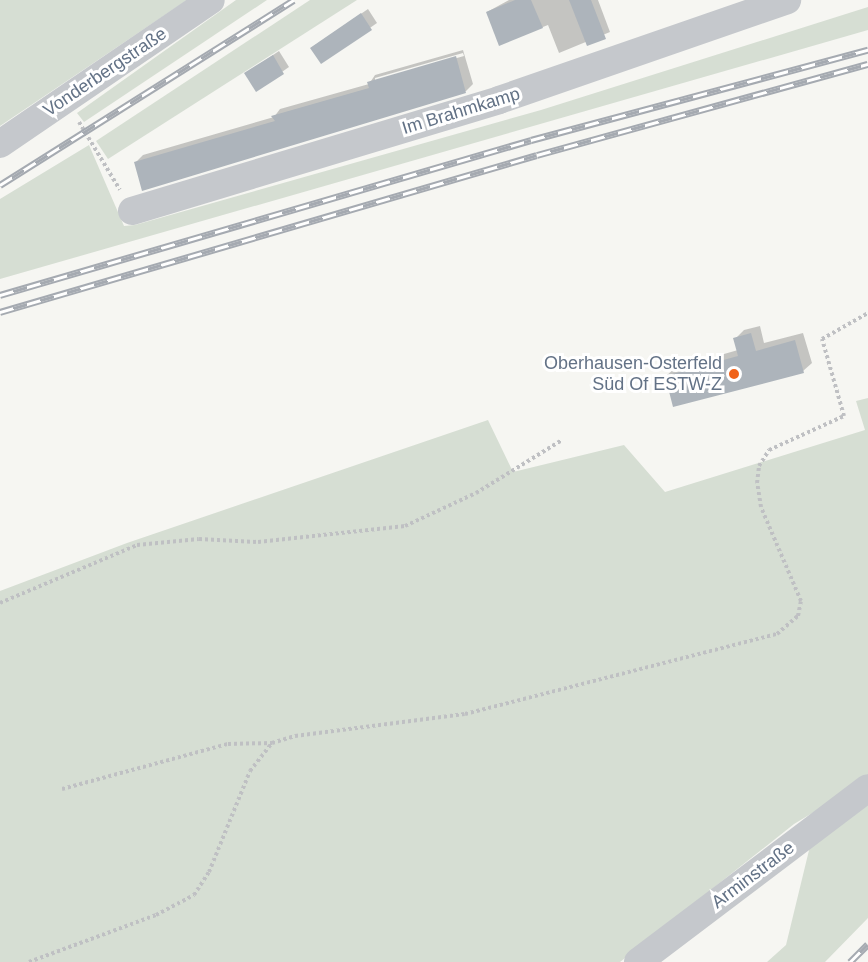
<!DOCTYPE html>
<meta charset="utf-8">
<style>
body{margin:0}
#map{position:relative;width:868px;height:962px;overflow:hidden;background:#f6f6f2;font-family:Arial,sans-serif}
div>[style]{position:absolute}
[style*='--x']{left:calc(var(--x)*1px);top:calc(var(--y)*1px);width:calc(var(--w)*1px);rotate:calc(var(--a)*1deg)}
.green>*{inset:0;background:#d6ded3}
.shadow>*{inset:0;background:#0003}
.building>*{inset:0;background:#adb4bb}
.path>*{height:4px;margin-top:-2px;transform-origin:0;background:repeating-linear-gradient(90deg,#bfc0c3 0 3px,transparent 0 6px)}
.minor>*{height:28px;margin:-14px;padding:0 14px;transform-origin:14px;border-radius:14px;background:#c5c8cc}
.rail>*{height:7px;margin-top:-3.5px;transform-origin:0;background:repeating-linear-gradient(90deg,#fff 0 14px,#a5aab1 0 28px);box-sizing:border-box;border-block:2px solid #a5aab1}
.dots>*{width:16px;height:16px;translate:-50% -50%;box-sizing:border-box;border:3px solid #fff;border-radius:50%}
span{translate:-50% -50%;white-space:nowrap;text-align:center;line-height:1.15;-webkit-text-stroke:6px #fff;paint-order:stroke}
.street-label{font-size:18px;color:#637286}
.poi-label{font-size:18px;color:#637286}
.right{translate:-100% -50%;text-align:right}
</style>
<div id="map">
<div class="green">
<div style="clip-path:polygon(0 0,187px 0,0 126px)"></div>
<div style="clip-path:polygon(236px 0,267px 0,84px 122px,77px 113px)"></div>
<div style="clip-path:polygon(310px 0,357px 0,108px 159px,96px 141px)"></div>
<div style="clip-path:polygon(868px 7px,868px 30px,0 279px,0 199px,89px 145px,124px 226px,135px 225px,541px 110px)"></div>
<div style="clip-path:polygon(868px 398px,868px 918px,825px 962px,767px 962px,786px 945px,819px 809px,794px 824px,620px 962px,0 962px,0 591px,127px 543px,488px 420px,513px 472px,624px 445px,665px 492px,865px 430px,856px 401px)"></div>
</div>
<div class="shadow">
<div style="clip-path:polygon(509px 0,598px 0,610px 32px,559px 53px,548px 25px,500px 44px,487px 12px)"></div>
<div style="clip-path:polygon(368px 9px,377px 23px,321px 62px,311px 48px)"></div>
<div style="clip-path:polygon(evenodd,463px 50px,473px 84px,466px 91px,143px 189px,136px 162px,143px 155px,274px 117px,280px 109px,369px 84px,375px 75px,463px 50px,463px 53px,464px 56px,375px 81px,375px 78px,463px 53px)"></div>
<div style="clip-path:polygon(279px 51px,289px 67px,256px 90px,246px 73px)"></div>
<div style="clip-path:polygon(760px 326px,764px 343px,803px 333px,812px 363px,803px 371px,666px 376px,675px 368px,738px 350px,735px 339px,744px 330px)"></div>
</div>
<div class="building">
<div style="clip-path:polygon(515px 0,531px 0,543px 28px,499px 46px,486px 12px)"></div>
<div style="clip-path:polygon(569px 0,591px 0,606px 39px,587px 46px)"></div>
<div style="clip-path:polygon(361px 13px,372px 30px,321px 64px,310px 48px)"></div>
<div style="clip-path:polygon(273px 55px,284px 74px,256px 92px,244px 73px)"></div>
<div style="clip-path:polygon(456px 56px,466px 93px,142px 191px,134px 162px,275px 121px,271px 116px,369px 88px,367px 82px)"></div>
<div style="clip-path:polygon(751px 333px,756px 351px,795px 340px,804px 373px,673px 407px,665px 376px,738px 356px,733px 338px)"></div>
</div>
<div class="path">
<div style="--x:79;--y:122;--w:79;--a:58.9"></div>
<div style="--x:0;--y:603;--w:149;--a:-22.9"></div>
<div style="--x:137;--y:545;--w:62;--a:-5.5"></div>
<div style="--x:199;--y:539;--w:59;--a:2.9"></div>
<div style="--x:258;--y:542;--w:148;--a:-6.2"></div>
<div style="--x:405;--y:526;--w:78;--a:-24.9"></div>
<div style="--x:476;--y:493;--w:101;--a:-31.6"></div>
<div style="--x:62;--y:789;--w:172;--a:-15.2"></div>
<div style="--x:228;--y:744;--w:44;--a:-1.3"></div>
<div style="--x:272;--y:743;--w:24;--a:-17"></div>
<div style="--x:295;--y:736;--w:171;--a:-7.4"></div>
<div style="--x:465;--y:714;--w:322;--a:-14.4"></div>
<div style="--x:777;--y:634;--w:28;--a:-41"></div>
<div style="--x:798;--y:616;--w:15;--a:-79"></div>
<div style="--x:801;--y:601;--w:102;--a:-113.1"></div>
<div style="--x:761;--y:507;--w:24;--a:-99"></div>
<div style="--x:757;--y:483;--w:17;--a:-83"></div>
<div style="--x:759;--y:466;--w:19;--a:-58"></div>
<div style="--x:769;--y:450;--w:82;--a:-24.4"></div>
<div style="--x:844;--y:416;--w:80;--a:-105.9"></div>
<div style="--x:822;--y:339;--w:53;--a:-29.5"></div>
<div style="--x:29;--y:962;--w:135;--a:-20.3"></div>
<div style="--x:156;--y:915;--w:43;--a:-27.8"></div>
<div style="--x:194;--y:895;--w:27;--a:-57"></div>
<div style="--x:209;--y:872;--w:109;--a:-67.9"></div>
<div style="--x:250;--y:771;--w:34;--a:-52"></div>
</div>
<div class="minor">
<div style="--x:0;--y:144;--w:255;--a:-34.3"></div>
<div style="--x:132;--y:211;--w:383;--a:-16.8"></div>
<div style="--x:499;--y:100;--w:305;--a:-19.1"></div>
<div style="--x:638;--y:962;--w:288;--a:-37.1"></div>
</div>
<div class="rail">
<div style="--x:0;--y:185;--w:347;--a:-32.2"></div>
<div style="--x:0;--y:295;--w:553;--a:-16.27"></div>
<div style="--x:531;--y:140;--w:349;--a:-15"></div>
<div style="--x:0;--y:312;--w:559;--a:-16.3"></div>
<div style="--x:537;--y:155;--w:343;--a:-15.4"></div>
<div style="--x:850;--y:962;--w:25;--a:-45"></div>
</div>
<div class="dots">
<div style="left:734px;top:374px;background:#f06219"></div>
</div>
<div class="street-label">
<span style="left:105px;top:72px;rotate:-34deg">Vonderbergstraße</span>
<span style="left:461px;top:111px;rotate:-17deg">Im Brahmkamp</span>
<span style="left:753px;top:875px;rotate:-37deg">Arminstraße</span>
</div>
<div class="poi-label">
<span class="right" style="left:722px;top:374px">Oberhausen-Osterfeld<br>Süd Of ESTW-Z</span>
</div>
</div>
